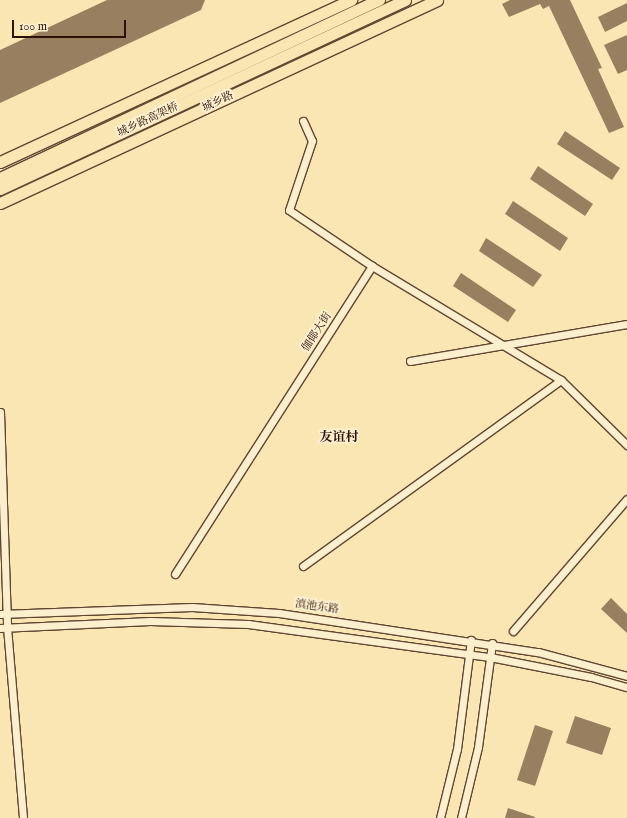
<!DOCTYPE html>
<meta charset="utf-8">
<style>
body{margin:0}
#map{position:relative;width:627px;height:818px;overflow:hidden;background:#f9e6b3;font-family:"IM FELL English","Noto Serif SC",serif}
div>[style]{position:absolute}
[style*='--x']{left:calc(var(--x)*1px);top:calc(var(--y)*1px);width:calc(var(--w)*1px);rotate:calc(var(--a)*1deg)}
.building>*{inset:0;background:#977f60}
.roads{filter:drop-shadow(1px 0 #604631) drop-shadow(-1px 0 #604631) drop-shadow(0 1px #604631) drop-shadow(0 -1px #604631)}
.minor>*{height:7px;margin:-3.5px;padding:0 3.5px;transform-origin:3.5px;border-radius:3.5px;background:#fbefce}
.highway>*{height:11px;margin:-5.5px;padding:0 5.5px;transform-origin:5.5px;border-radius:5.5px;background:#f9e6b3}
span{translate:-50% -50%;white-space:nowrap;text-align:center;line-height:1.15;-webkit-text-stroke:4px #fbefce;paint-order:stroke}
.street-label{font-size:11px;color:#2d1006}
.quarter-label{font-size:13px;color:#2d1006;font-weight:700}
.scale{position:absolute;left:12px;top:20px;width:114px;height:18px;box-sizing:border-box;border:2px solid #2d1006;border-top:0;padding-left:5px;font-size:12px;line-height:14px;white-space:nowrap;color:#2d1006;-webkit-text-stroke:3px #fbefce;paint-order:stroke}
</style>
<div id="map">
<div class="building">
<div style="clip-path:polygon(107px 0,205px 0,201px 10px,0 103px,0 50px)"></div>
<div style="clip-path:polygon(510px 0,570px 0,602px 68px,598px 69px,624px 127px,609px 133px,549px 6px,543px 9px,540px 4px,509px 17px,502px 4px)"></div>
<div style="clip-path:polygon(627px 3px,627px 21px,605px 32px,598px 17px)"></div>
<div style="clip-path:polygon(627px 35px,627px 70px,618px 74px,604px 45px)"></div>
<div style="clip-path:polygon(565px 131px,620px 168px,612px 180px,557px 144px)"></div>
<div style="clip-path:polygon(538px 166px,593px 204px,585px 216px,530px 179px)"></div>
<div style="clip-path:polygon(513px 201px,568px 238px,560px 251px,505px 214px)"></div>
<div style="clip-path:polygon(486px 238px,542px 275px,533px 287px,479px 251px)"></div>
<div style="clip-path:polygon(461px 273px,516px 310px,508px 322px,453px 286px)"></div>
<div style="clip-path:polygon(611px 598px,627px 614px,627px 633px,601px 609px)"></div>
<div style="clip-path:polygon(575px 716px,611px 728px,602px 755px,566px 743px)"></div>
<div style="clip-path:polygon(535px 725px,553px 731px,535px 786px,517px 780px)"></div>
<div style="clip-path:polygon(508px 808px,535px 817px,535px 818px,505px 818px)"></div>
</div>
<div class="roads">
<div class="minor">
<div style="--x:372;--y:266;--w:221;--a:31.1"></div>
<div style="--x:561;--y:380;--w:93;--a:44.6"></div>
<div style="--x:410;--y:361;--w:220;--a:-9.7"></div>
<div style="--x:0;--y:412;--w:215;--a:88.1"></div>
<div style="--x:7;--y:627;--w:192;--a:85.2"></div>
<div style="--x:303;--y:566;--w:318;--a:-35.8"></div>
<div style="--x:175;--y:574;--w:366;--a:-57.4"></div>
<div style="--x:372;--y:266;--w:100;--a:-146"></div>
<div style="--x:289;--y:210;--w:73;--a:-71.6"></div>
<div style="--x:312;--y:141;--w:22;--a:-114"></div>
<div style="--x:0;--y:614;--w:192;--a:-2.1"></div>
<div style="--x:192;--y:607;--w:87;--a:3.9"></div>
<div style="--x:279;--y:613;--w:262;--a:8.6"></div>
<div style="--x:538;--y:652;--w:92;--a:15.1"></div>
<div style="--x:0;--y:628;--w:150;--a:-2.7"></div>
<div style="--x:150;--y:621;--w:98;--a:1.8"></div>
<div style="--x:248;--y:624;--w:244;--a:7.8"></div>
<div style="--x:490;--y:657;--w:103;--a:11.2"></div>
<div style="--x:591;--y:677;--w:37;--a:16"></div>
<div style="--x:513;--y:631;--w:174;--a:-49.2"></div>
<div style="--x:440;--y:818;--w:71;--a:-76.2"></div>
<div style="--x:457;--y:749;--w:110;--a:-82.7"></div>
<div style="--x:461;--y:818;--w:73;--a:-76.5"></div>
<div style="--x:478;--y:747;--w:105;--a:-82.3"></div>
</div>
<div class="highway">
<div style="--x:0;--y:162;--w:387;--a:-24.8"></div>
<div style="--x:0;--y:178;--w:419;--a:-25.2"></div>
<div style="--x:0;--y:189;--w:447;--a:-25"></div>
<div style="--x:0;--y:203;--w:482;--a:-24.9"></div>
</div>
</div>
<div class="street-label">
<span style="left:218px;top:102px;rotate:-25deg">城乡路</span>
<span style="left:148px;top:120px;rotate:-25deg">城乡路高架桥</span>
<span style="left:317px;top:332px;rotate:-57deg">伽倻大街</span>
<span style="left:317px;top:607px;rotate:8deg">滇池东路</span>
</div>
<div class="quarter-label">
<span style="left:339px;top:438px">友谊村</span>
</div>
<div class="scale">100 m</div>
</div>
